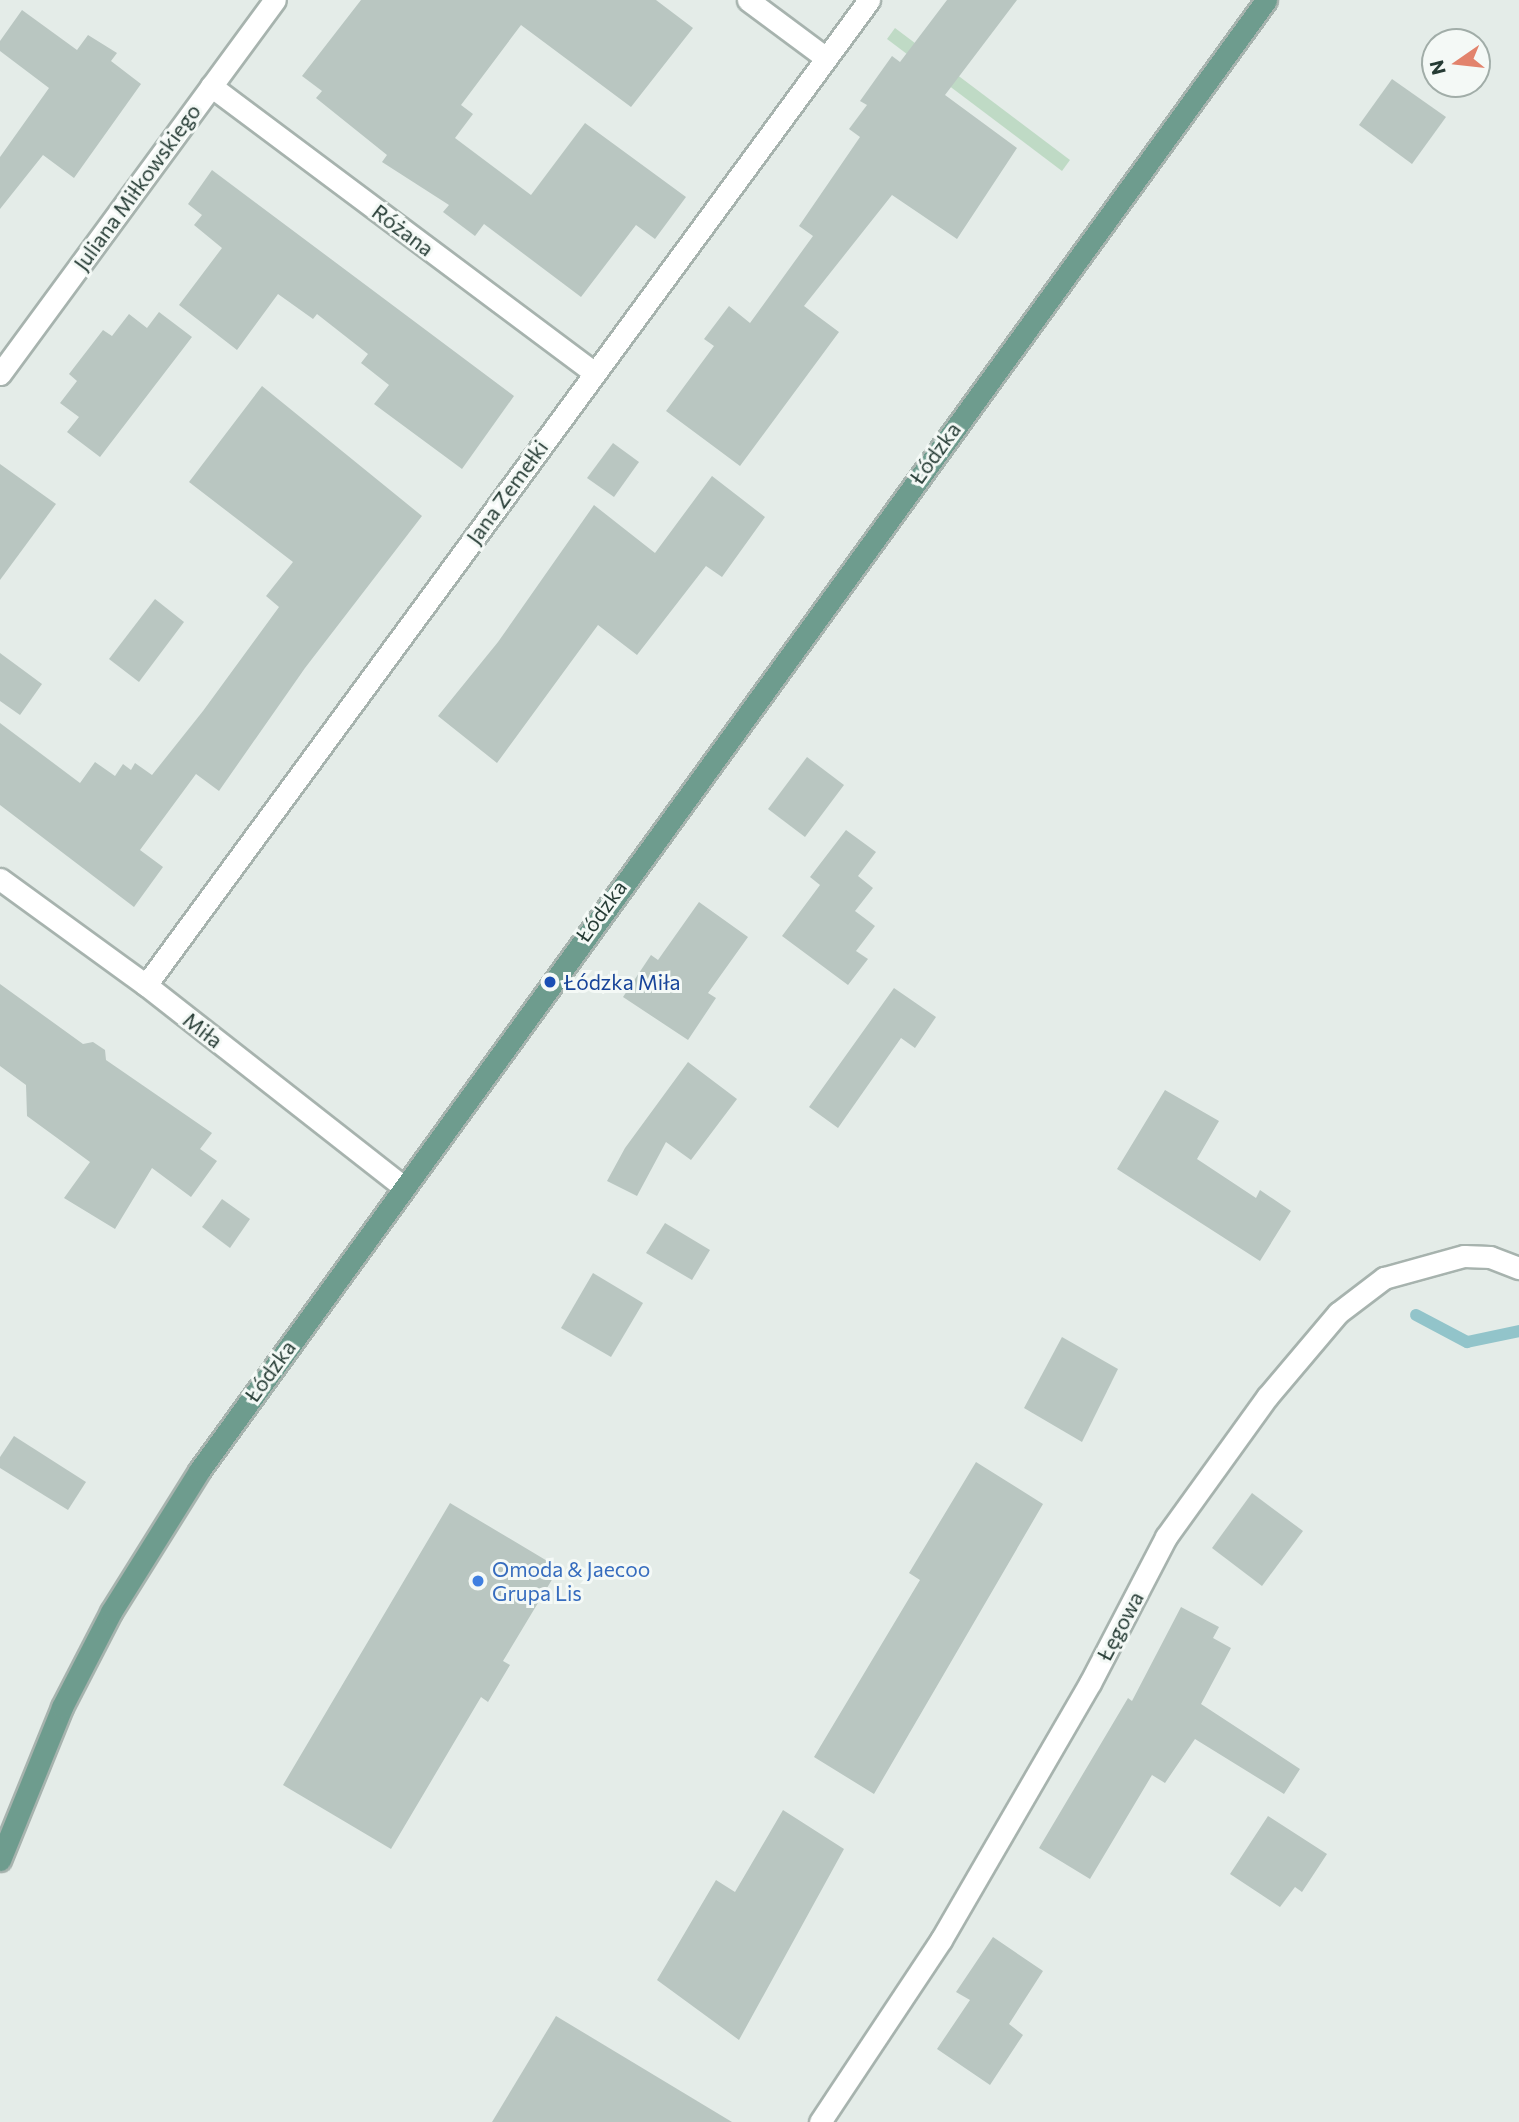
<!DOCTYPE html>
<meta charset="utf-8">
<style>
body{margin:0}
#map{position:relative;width:1519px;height:2122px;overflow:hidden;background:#e4ece8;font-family:Commissioner,sans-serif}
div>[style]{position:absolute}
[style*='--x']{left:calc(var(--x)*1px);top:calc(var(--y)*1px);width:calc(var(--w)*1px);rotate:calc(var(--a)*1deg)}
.green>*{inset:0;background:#bfdac5}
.stream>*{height:12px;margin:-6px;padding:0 6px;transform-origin:6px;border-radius:6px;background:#92c4ca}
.building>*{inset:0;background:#b9c6c1}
.roads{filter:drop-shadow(2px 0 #a7b3ae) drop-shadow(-2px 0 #a7b3ae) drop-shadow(0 2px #a7b3ae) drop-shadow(0 -2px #a7b3ae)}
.minor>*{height:21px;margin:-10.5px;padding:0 10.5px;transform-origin:10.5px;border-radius:10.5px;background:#fff}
.major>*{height:21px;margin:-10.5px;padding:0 10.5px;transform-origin:10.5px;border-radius:10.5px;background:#6e9c8e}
.dots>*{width:19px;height:19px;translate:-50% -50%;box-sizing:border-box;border:4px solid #f4f9f6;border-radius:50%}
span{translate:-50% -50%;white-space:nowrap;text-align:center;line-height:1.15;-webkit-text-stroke:6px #f4f9f6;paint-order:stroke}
.street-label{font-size:21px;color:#253b34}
.transit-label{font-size:21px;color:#164399}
.left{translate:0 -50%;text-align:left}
.shop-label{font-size:21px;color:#366cbe}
.north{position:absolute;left:1421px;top:28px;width:70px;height:70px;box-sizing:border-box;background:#f4f9f6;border:2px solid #a1ada8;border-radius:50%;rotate:256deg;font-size:19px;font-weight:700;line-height:28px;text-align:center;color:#253b34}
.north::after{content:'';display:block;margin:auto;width:24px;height:32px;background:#e2836c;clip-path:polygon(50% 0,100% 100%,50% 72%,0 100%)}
</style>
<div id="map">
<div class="green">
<div style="clip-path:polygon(895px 28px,1070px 160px,1062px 171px,887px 39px)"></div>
</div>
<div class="stream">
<div style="--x:1416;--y:1315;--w:58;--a:27.9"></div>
<div style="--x:1467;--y:1342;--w:53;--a:-11.9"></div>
</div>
<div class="building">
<div style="clip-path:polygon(361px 0,656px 0,693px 28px,631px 107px,521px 25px,461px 105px,473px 114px,455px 138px,531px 195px,585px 123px,686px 197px,655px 239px,636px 225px,581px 297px,484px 224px,475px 236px,443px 212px,449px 205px,382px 162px,387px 155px,316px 98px,322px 91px,302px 76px)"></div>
<div style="clip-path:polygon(947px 0,1017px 0,945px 95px,1017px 148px,957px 239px,892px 195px,804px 306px,839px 332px,740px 466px,666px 411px,714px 346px,704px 339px,729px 306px,750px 323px,813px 236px,799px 226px,860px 137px,849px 129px,867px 105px,860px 101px,892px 56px,900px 62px)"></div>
<div style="clip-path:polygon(22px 10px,77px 50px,88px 35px,117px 53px,111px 61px,141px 84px,74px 178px,43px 155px,0 209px,0 157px,49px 88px,0 51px,0 41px)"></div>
<div style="clip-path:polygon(1392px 79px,1446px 117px,1412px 164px,1359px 125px)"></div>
<div style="clip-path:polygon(212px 170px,514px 396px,462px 469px,374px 404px,389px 385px,361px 363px,368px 354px,317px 314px,313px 319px,278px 294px,237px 350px,179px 305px,222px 248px,194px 225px,202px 215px,188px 204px)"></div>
<div style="clip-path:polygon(159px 312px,192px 337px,100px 457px,67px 432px,79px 417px,60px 403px,77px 381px,69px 374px,103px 330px,112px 336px,129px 314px,147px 328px)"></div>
<div style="clip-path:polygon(262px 386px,422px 516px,305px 668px,219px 791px,196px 774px,140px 850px,163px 867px,134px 907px,0 805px,0 723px,80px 783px,95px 762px,115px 776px,123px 764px,131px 770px,135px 763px,152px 775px,203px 711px,279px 607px,266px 596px,293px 562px,189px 482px)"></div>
<div style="clip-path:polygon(613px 443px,639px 462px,614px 497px,587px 478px)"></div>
<div style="clip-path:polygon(0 464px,56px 504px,0 580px)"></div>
<div style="clip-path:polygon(712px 476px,765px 517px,722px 577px,706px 566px,637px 655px,598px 625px,497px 763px,438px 716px,498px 642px,594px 505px,655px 553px)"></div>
<div style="clip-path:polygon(155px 599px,184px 622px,139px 682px,109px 659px)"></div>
<div style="clip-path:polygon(0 653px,42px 684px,20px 715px,0 701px)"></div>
<div style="clip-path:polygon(807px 757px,844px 785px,805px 837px,768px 809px)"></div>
<div style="clip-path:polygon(846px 830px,876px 852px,858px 876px,873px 888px,855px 911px,875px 926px,856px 951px,868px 959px,848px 985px,782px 936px,820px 885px,810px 877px)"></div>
<div style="clip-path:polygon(699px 902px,748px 937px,708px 993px,716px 998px,688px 1040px,623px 997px,651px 955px,658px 960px)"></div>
<div style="clip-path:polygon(0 984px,83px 1044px,93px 1042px,105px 1050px,106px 1060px,212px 1133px,200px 1149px,217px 1161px,191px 1197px,152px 1168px,115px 1229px,64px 1198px,90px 1162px,27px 1116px,26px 1085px,0 1066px)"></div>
<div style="clip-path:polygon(894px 988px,936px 1017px,915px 1048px,901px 1038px,838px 1128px,809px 1107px)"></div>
<div style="clip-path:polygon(688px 1062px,737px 1099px,691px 1160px,666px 1142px,637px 1196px,607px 1181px,625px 1148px)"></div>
<div style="clip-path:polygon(1165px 1090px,1219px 1121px,1197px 1159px,1256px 1198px,1260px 1190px,1291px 1211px,1260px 1261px,1117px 1169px)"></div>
<div style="clip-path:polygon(222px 1199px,250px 1219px,230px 1248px,202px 1227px)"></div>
<div style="clip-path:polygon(665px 1223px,710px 1250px,692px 1280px,646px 1253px)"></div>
<div style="clip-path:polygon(593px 1273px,643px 1303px,611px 1357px,561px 1328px)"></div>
<div style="clip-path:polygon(1062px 1337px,1118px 1369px,1082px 1442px,1024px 1408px)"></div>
<div style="clip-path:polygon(14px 1436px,86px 1482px,68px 1510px,0 1468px,0 1457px)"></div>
<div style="clip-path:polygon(976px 1462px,1043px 1504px,874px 1794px,814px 1757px,920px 1580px,909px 1573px)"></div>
<div style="clip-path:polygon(1252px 1493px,1303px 1531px,1262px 1586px,1212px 1548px)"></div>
<div style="clip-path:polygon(450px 1503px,559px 1568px,503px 1661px,510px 1665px,488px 1702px,481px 1697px,391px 1849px,283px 1785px)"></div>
<div style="clip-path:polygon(1181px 1607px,1219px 1627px,1213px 1638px,1231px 1648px,1201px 1704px,1300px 1769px,1284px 1794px,1195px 1739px,1165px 1783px,1152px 1775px,1090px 1879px,1039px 1848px,1128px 1698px,1132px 1701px)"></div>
<div style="clip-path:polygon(783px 1810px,844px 1849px,739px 2040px,657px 1980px,716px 1880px,735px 1892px)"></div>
<div style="clip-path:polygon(1268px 1816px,1327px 1854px,1302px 1892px,1295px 1887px,1280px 1907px,1230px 1874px)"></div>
<div style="clip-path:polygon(993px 1937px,1043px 1971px,1009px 2024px,1023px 2035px,990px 2085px,937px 2049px,970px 2000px,956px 1992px)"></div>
<div style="clip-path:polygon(556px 2016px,732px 2122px,492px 2122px)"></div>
</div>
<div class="roads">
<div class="minor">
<div style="--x:748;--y:0;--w:97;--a:36.6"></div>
<div style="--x:211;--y:86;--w:479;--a:36.8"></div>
<div style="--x:0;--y:374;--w:464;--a:-53.7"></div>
<div style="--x:0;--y:879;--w:180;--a:36"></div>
<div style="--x:146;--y:985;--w:325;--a:38.1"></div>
<div style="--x:146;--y:985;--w:1222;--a:-53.72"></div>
<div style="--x:820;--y:2122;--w:219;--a:-56.4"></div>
<div style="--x:941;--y:1940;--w:297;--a:-59.9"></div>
<div style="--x:1090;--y:1683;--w:165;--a:-62.5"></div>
<div style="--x:1166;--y:1537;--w:173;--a:-54.2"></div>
<div style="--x:1267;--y:1397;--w:110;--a:-49.8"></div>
<div style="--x:1338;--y:1313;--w:58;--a:-37.3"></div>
<div style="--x:1384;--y:1278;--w:83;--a:-15.4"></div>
<div style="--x:1464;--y:1256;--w:26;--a:2"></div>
<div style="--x:1490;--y:1257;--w:31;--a:21"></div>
</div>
<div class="major">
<div style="--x:0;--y:1860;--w:165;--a:-67.9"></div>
<div style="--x:62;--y:1707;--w:107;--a:-62.7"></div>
<div style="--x:111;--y:1612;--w:166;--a:-58"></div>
<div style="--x:199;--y:1471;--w:1817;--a:-54.04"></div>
</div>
</div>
<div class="dots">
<div style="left:550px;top:982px;background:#1a4fb4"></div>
<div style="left:478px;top:1581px;background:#3f7fe0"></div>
</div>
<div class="street-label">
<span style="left:137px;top:187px;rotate:-54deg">Juliana Miłkowskiego</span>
<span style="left:403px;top:230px;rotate:37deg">Różana</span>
<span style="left:935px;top:453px;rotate:-54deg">Łódzka</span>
<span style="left:507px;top:492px;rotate:-54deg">Jana Zemełki</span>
<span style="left:601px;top:911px;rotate:-54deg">Łódzka</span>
<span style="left:203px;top:1030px;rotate:38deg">Miła</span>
<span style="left:270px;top:1371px;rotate:-54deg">Łódzka</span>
<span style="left:1120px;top:1626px;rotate:-62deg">Łęgowa</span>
</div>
<div class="transit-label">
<span class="left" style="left:564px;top:982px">Łódzka Miła</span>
</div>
<div class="shop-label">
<span class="left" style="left:492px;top:1581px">Omoda &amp; Jaecoo<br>Grupa Lis</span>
</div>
<div class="north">N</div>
</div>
